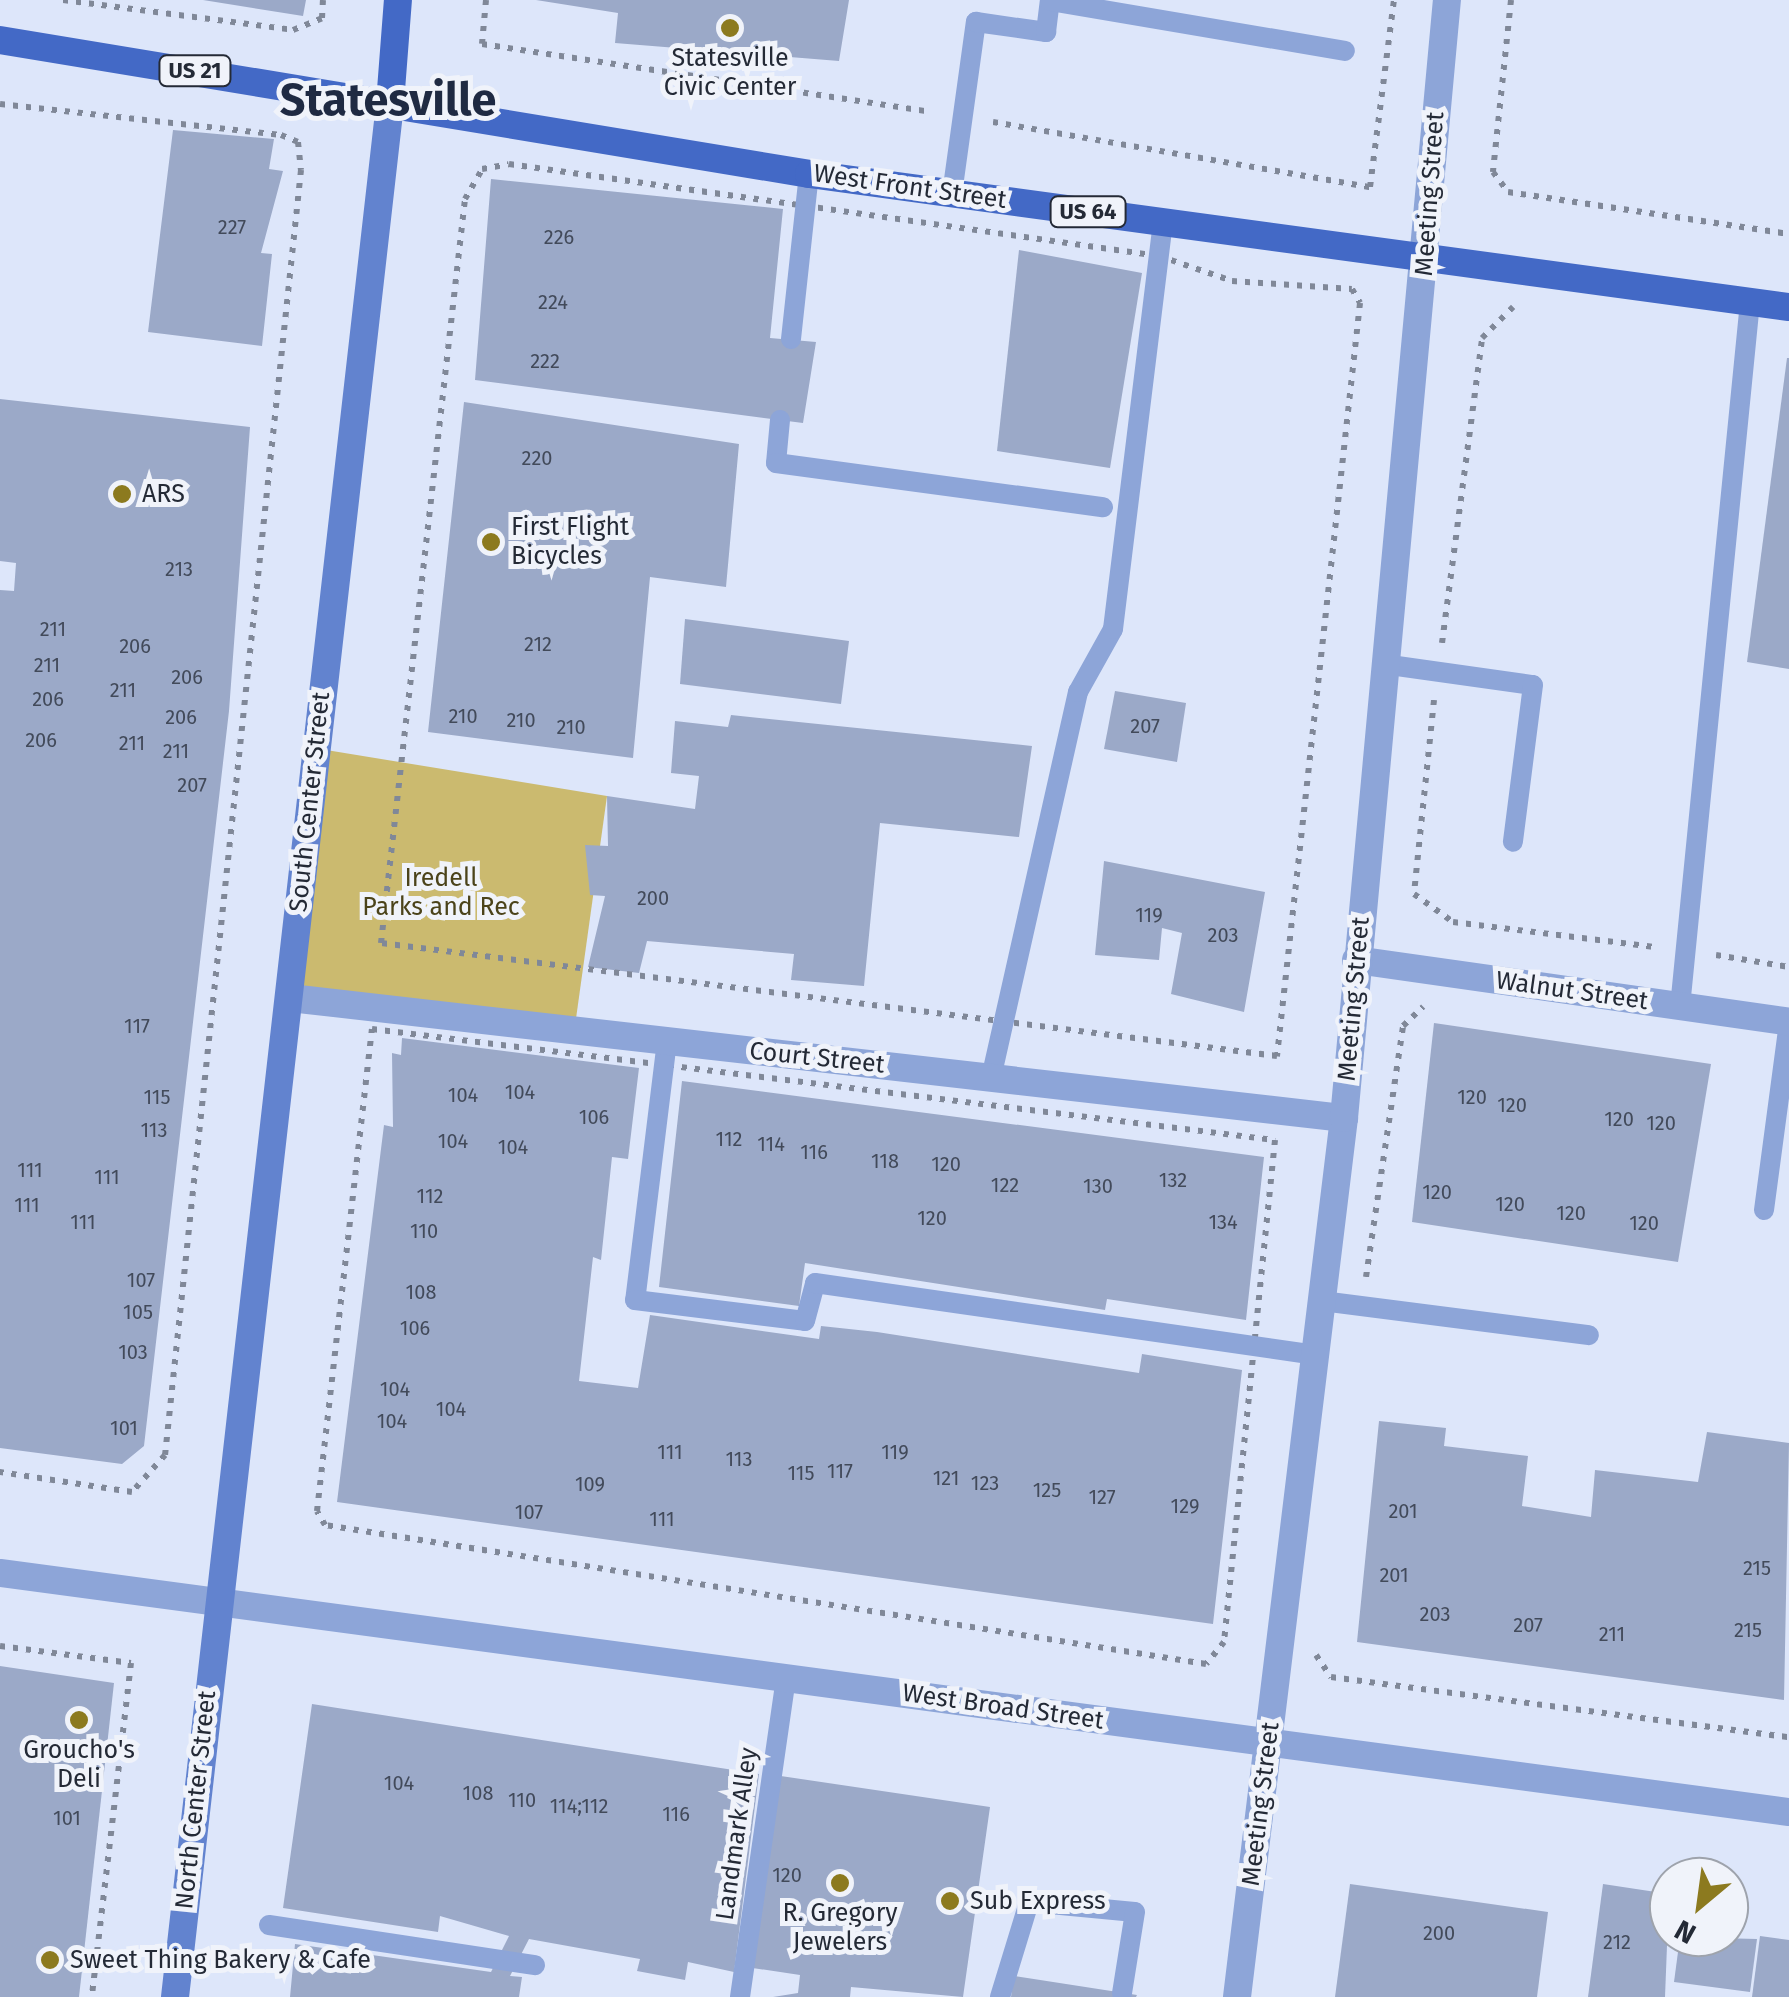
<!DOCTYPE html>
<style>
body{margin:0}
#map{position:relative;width:1789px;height:1997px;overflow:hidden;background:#dde6fa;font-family:"Fira Sans",sans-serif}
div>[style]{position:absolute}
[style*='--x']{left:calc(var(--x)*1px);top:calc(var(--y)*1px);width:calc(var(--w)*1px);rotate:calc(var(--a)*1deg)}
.green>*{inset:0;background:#cbba6f}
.building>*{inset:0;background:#9ba9c8}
.path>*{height:6px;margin-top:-3px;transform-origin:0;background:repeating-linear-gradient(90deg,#808898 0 5px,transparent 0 13px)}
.service>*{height:20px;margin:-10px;padding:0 10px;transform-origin:10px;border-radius:10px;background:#8da5d8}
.minor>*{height:28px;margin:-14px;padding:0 14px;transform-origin:14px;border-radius:14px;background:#8da5d8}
.tertiary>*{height:28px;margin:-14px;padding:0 14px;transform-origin:14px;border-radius:14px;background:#8da5d8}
.secondary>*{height:28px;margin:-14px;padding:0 14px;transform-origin:14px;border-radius:14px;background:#6283cf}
.primary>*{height:28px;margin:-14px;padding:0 14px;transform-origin:14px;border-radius:14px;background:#4369c6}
.dots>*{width:28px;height:28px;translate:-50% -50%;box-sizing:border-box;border:5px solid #f0f3fa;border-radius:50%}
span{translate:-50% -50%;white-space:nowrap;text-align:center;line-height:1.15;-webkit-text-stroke:10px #f0f3fa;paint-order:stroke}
.number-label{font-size:20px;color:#424a5a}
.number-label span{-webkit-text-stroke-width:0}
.shield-label span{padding:2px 8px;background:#f0f3fa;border:2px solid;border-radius:8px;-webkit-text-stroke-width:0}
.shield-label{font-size:22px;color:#242a36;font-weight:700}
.poi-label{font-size:25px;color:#242a36}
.left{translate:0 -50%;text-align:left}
.street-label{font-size:25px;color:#242a36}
.park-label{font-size:25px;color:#4b431a}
.town-label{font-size:45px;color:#1f2a42;font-weight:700}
.north{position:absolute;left:1649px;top:1857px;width:100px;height:100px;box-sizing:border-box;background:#f0f3fa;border:2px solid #9ea3ac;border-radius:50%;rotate:209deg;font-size:28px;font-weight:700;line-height:40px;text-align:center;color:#242a36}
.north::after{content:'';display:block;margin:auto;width:35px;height:45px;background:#8c7a1f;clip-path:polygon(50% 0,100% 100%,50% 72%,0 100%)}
</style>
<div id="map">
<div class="green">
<div style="clip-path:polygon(314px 748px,607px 796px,574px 1033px,290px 998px)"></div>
</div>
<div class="building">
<div style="clip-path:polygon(203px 0,306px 0,303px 16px)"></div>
<div style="clip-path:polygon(536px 0,849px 0,839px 61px,615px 43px,618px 13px)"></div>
<div style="clip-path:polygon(173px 130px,274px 139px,269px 169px,283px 171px,261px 253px,272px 254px,262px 346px,148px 332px)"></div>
<div style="clip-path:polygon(491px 179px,783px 209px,770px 338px,816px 342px,803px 423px,475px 380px)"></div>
<div style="clip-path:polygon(1019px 250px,1142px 273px,1110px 468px,997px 451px)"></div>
<div style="clip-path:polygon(1787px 358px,1789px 358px,1789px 669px,1747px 662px)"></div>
<div style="clip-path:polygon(0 399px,250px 427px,229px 711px,144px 1446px,122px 1464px,0 1448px,0 590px,14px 591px,16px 563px,0 561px)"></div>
<div style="clip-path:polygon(464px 402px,739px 444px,726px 587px,650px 577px,633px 758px,428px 732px)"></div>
<div style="clip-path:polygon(685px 619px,849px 641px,841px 704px,680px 684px)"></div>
<div style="clip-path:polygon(1115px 691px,1186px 703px,1177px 762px,1104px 749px)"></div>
<div style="clip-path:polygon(731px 715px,1032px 746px,1019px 837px,880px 823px,864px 986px,791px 980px,794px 954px,647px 941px,639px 973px,588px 967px,605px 896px,590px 895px,585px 845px,608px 846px,607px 796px,695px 809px,699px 776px,671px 773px,675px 721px,728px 727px)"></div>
<div style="clip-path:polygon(1104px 861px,1265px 892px,1244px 1012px,1171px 994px,1182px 933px,1162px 928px,1159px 960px,1095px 955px)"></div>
<div style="clip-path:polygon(1434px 1023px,1711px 1064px,1678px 1262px,1412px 1222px)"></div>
<div style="clip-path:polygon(402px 1038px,639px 1068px,628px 1159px,612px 1157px,601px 1260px,593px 1257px,579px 1381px,638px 1388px,650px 1315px,819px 1339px,821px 1326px,877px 1332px,1139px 1373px,1142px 1354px,1242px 1370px,1213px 1624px,337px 1502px,384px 1125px,393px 1127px,392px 1053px,401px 1055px)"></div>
<div style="clip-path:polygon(682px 1081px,1264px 1157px,1246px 1320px,1107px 1299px,1105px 1310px,805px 1263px,799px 1306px,659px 1287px)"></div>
<div style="clip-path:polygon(1379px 1421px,1446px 1428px,1444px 1446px,1528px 1456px,1522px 1506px,1591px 1517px,1595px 1470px,1698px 1482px,1707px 1432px,1789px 1443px,1784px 1700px,1357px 1642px)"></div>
<div style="clip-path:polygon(0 1666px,114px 1683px,79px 1997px,0 1997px)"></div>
<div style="clip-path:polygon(312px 1704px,759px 1774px,734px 1972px,688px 1962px,685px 1980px,637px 1971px,640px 1959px,529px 1939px,510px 1976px,522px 1977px,519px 1997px,290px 1997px,295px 1944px,491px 1972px,509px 1936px,440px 1916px,438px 1932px,283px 1908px)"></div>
<div style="clip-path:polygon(774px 1775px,990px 1807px,963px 1997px,851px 1987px,850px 1997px,773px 1997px,798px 1993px,800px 1975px,746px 1967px)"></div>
<div style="clip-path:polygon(1350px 1884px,1548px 1912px,1537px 1997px,1335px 1997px)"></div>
<div style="clip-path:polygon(1603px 1884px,1669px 1894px,1665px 1997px,1588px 1997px)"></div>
<div style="clip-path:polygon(1760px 1936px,1789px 1940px,1789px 1997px,1752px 1997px)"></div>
<div style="clip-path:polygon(1680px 1937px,1757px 1939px,1750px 1992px,1674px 1982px)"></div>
<div style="clip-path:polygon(1014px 1976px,1137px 1995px,1136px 1997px,1011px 1997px)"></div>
</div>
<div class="path">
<div style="--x:63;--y:0;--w:232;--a:7.4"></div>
<div style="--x:293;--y:30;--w:31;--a:-22"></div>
<div style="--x:322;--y:18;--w:18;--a:-87"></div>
<div style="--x:486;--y:0;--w:44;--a:95.2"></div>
<div style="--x:482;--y:44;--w:454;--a:8.6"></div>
<div style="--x:1511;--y:0;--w:173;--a:96"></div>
<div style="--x:1493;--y:172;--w:25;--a:53"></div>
<div style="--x:1508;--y:192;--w:284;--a:8.5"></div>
<div style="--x:0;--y:104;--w:283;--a:6.3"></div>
<div style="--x:281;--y:135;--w:18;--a:22"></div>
<div style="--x:298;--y:142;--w:28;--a:84"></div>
<div style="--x:301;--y:170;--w:1292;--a:96.04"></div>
<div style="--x:165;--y:1455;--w:50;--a:131.7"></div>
<div style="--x:132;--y:1492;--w:134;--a:-171.4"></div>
<div style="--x:993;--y:122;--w:383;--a:9.8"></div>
<div style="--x:1370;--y:187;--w:189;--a:-82.7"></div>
<div style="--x:509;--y:164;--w:656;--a:8.06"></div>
<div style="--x:1159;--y:256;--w:77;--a:18.9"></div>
<div style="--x:1232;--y:281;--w:120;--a:3.8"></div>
<div style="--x:1352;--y:289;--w:16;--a:60"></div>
<div style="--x:1360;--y:303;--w:758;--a:96.29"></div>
<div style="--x:1277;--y:1056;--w:903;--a:-172.81"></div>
<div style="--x:381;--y:943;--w:749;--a:-83.56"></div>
<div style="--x:465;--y:199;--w:34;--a:-60"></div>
<div style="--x:482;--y:169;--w:27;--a:-10"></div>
<div style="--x:1442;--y:643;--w:308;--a:-82.5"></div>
<div style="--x:1482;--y:338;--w:44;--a:-45"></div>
<div style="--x:1434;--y:700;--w:195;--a:95.9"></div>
<div style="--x:1414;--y:894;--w:48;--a:35.7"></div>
<div style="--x:1453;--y:922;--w:203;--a:7.1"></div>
<div style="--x:1716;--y:955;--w:74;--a:9.3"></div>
<div style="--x:372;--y:1029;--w:910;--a:7.01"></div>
<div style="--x:1275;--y:1140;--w:505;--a:95.8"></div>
<div style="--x:1224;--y:1642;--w:28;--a:129"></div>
<div style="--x:1206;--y:1664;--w:892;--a:-171.03"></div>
<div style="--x:325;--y:1525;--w:16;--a:-120"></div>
<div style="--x:317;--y:1511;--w:485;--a:-83.5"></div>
<div style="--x:1366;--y:1277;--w:254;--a:-81.6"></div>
<div style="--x:1403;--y:1026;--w:28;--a:-44"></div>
<div style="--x:0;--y:1646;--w:132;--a:7.4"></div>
<div style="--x:131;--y:1663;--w:336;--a:96.7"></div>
<div style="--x:1316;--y:1655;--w:27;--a:56"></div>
<div style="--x:1331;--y:1677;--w:462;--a:7.5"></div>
</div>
<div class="service">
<div style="--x:952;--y:194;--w:174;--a:-82.1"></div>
<div style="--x:976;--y:22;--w:71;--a:8.1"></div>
<div style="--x:1046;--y:32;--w:31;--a:-83"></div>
<div style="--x:1050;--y:1;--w:299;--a:9.6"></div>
<div style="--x:791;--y:339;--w:166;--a:-83.8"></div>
<div style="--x:780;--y:420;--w:43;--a:95.3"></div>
<div style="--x:776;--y:463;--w:330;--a:7.7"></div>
<div style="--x:1390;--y:665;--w:144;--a:8"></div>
<div style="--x:1533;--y:685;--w:158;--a:97.3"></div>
<div style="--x:1680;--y:1007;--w:708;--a:-84.33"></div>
<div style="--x:667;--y:1041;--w:261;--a:97"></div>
<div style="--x:635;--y:1300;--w:171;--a:7"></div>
<div style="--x:805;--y:1321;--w:39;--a:-75"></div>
<div style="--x:815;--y:1283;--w:506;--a:8.18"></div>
<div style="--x:991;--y:1078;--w:396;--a:-77.3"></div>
<div style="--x:1078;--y:692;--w:72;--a:-60.9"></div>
<div style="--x:1113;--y:629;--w:411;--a:-83"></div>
<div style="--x:1764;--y:1210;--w:189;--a:-82.4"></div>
<div style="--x:1322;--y:1301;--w:269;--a:7.3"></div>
<div style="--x:269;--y:1925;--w:269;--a:8.6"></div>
<div style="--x:740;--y:1997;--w:322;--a:-81.8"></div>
<div style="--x:1000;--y:1997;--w:99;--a:-73"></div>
<div style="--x:1029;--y:1902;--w:106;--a:5.4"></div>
<div style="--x:1135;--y:1912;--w:82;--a:99.1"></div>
</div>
<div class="minor">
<div style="--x:1356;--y:960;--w:437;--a:8.1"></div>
<div style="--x:290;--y:998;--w:1061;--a:6.5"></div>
<div style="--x:1237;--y:1997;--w:885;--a:-83.06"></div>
<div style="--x:1344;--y:1118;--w:1123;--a:-84.74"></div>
</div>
<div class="tertiary">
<div style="--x:0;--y:1573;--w:1805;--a:7.61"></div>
</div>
<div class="secondary">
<div style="--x:175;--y:1997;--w:1906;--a:-83.52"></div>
</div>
<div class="primary">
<div style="--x:0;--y:40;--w:820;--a:9.4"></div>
<div style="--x:809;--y:174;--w:989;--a:7.73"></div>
<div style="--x:390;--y:103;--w:103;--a:-85.6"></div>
</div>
<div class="dots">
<div style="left:730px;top:28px;background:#8c7a1f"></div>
<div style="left:122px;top:494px;background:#8c7a1f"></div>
<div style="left:491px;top:542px;background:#8c7a1f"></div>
<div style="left:79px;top:1720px;background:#8c7a1f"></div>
<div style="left:840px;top:1883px;background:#8c7a1f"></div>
<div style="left:950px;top:1901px;background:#8c7a1f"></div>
<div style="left:50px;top:1960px;background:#8c7a1f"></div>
</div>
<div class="number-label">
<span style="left:232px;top:227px">227</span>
<span style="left:559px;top:237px">226</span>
<span style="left:553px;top:302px">224</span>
<span style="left:545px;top:361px">222</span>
<span style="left:537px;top:458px">220</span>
<span style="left:179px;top:569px">213</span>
<span style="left:53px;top:629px">211</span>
<span style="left:538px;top:644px">212</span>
<span style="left:135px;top:646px">206</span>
<span style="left:47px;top:665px">211</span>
<span style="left:187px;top:677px">206</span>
<span style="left:123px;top:690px">211</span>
<span style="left:48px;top:699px">206</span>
<span style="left:463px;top:716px">210</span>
<span style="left:181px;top:717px">206</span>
<span style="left:521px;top:720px">210</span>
<span style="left:1145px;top:726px">207</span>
<span style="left:571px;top:727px">210</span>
<span style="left:41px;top:740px">206</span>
<span style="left:132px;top:743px">211</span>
<span style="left:176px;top:751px">211</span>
<span style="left:192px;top:785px">207</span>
<span style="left:653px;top:898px">200</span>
<span style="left:1149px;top:915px">119</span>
<span style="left:1223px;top:935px">203</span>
<span style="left:137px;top:1026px">117</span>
<span style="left:520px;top:1092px">104</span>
<span style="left:463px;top:1095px">104</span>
<span style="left:157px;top:1097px">115</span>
<span style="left:1472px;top:1097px">120</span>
<span style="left:1512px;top:1105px">120</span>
<span style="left:594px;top:1117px">106</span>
<span style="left:1619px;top:1119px">120</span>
<span style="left:1661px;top:1123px">120</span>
<span style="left:154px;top:1130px">113</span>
<span style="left:729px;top:1139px">112</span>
<span style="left:453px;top:1141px">104</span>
<span style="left:771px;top:1144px">114</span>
<span style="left:513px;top:1147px">104</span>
<span style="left:814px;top:1152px">116</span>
<span style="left:885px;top:1161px">118</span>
<span style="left:946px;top:1164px">120</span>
<span style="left:30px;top:1170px">111</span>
<span style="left:107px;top:1177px">111</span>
<span style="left:1173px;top:1180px">132</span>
<span style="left:1005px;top:1185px">122</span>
<span style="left:1098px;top:1186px">130</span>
<span style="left:1437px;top:1192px">120</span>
<span style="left:430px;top:1196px">112</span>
<span style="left:1510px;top:1204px">120</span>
<span style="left:27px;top:1205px">111</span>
<span style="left:1571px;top:1213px">120</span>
<span style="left:932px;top:1218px">120</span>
<span style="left:83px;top:1222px">111</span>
<span style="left:1223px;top:1222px">134</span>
<span style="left:1644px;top:1223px">120</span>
<span style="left:424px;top:1231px">110</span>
<span style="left:141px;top:1280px">107</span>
<span style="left:421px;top:1292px">108</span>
<span style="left:138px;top:1312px">105</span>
<span style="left:415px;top:1328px">106</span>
<span style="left:133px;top:1352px">103</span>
<span style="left:395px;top:1389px">104</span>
<span style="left:451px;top:1409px">104</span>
<span style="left:392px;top:1421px">104</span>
<span style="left:124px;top:1428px">101</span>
<span style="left:670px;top:1452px">111</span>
<span style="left:895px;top:1452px">119</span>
<span style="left:739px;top:1459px">113</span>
<span style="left:840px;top:1471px">117</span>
<span style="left:801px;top:1473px">115</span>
<span style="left:946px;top:1478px">121</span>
<span style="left:985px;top:1483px">123</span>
<span style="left:590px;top:1484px">109</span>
<span style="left:1047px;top:1490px">125</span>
<span style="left:1102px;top:1497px">127</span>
<span style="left:1185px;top:1506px">129</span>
<span style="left:1403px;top:1511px">201</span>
<span style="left:529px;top:1512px">107</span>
<span style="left:662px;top:1519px">111</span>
<span style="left:1757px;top:1568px">215</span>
<span style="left:1394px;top:1575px">201</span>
<span style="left:1435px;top:1614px">203</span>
<span style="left:1528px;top:1625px">207</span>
<span style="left:1748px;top:1630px">215</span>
<span style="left:1612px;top:1634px">211</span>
<span style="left:399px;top:1783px">104</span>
<span style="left:478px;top:1793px">108</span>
<span style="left:522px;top:1800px">110</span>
<span style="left:579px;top:1806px">114;112</span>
<span style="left:676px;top:1814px">116</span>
<span style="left:67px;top:1818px">101</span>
<span style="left:787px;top:1875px">120</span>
<span style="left:1439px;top:1933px">200</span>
<span style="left:1617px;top:1942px">212</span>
</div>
<div class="shield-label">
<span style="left:195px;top:71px">US 21</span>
<span style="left:1088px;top:212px">US 64</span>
</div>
<div class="poi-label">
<span style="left:730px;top:73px">Statesville<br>Civic Center</span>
<span class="left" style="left:142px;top:494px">ARS</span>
<span class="left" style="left:511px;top:542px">First Flight<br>Bicycles</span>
<span style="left:79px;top:1765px">Groucho's<br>Deli</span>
<span class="left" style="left:970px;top:1901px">Sub Express</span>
<span style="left:840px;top:1928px">R. Gregory<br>Jewelers</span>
<span class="left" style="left:70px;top:1960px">Sweet Thing Bakery &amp; Cafe</span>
</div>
<div class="street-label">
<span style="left:910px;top:187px;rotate:8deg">West Front Street</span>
<span style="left:1430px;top:194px;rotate:-86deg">Meeting Street</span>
<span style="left:310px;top:802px;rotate:-84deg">South Center Street</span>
<span style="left:1572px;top:991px;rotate:8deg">Walnut Street</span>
<span style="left:1354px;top:999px;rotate:-85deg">Meeting Street</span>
<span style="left:817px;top:1058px;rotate:6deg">Court Street</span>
<span style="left:1003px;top:1707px;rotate:8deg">West Broad Street</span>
<span style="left:196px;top:1800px;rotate:-84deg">North Center Street</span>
<span style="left:1261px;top:1804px;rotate:-83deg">Meeting Street</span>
<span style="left:737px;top:1834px;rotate:-82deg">Landmark Alley</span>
</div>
<div class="park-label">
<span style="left:441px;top:893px">Iredell<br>Parks and Rec</span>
</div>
<div class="town-label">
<span style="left:388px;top:101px">Statesville</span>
</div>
<div class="north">N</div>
</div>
